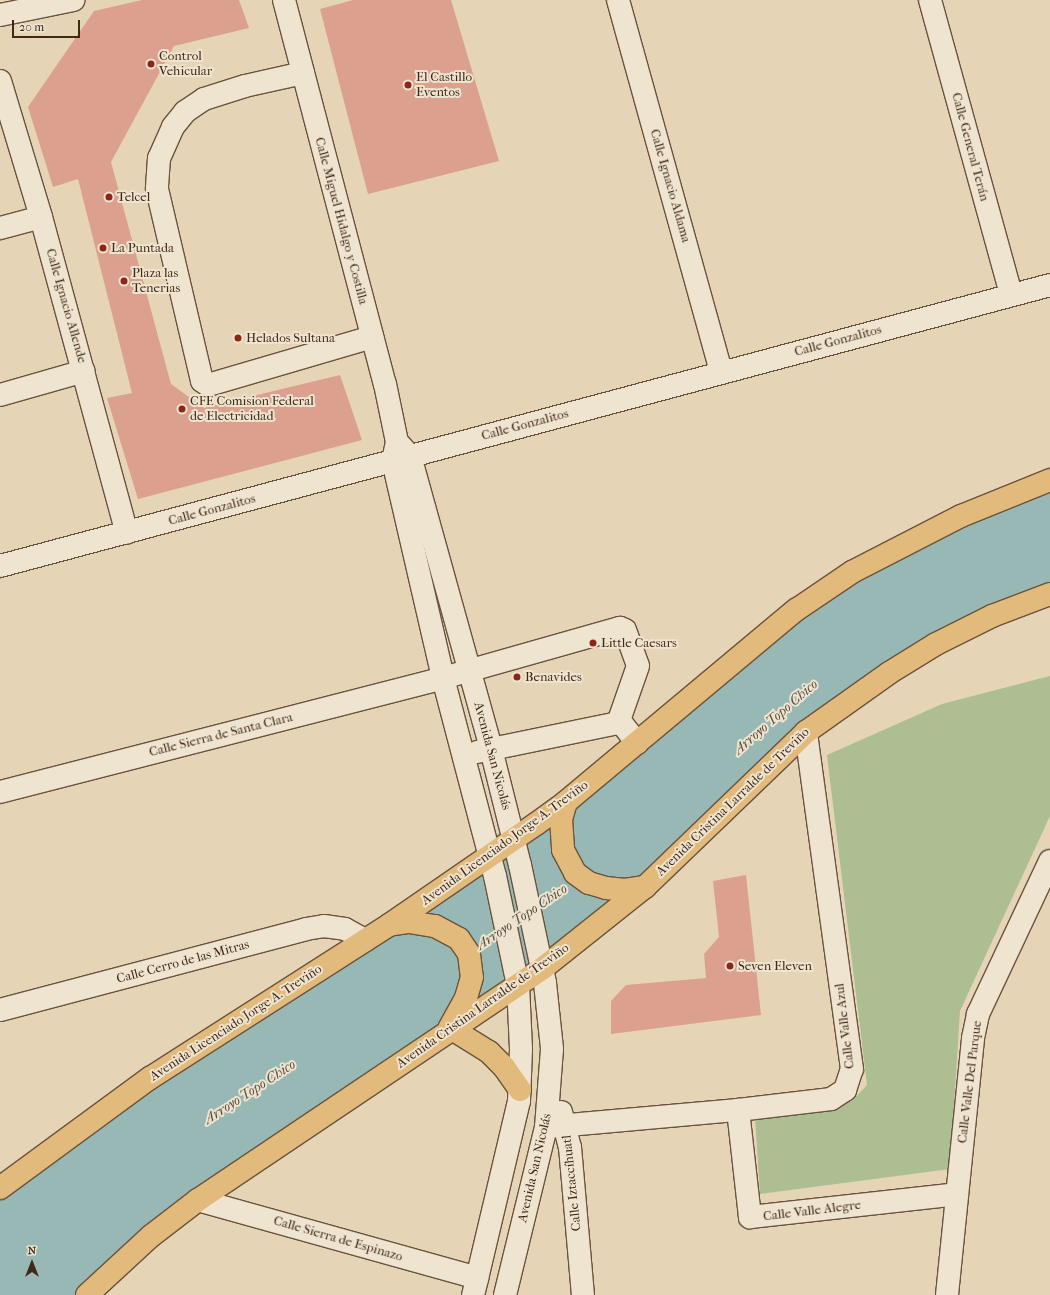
<!DOCTYPE html>
<meta charset="utf-8">
<style>
body{margin:0}
#map{position:relative;width:1050px;height:1295px;overflow:hidden;background:#e5d5b6;font-family:"IM FELL French Canon",serif}
div>[style]{position:absolute}
[style*='--x']{left:calc(var(--x)*1px);top:calc(var(--y)*1px);width:calc(var(--w)*1px);rotate:calc(var(--a)*1deg)}
.green>*{inset:0;background:#aebe93}
.water>*{inset:0;background:#97b8b4}
.building>*{inset:0;background:#dca08f}
.roads{filter:drop-shadow(1px 0 #6a533d) drop-shadow(-1px 0 #6a533d) drop-shadow(0 1px #6a533d) drop-shadow(0 -1px #6a533d)}
.minor>*{height:22px;margin:-11px;padding:0 11px;transform-origin:11px;border-radius:11px;background:#eee4d0}
.major>*{height:22px;margin:-11px;padding:0 11px;transform-origin:11px;border-radius:11px;background:#e2ba7b}
.dots>*{width:11px;height:11px;translate:-50% -50%;box-sizing:border-box;border:2px solid #eee4d0;border-radius:50%}
span{translate:-50% -50%;white-space:nowrap;text-align:center;line-height:1.15;-webkit-text-stroke:4px #eee4d0;paint-order:stroke}
.poi-label{font-size:13px;color:#412815}
.left{translate:0 -50%;text-align:left}
.street-label{font-size:13px;color:#412815}
.water-label{font-size:14px;color:#564c3d;font-style:italic}
.north{position:absolute;left:12px;top:1243px;width:40px;height:40px;-webkit-text-stroke:3px #eee4d0;paint-order:stroke;rotate:0deg;font-size:11px;font-weight:700;line-height:16px;text-align:center;color:#412815}
.north::after{content:'';display:block;margin:auto;width:14px;height:18px;background:#412815;clip-path:polygon(50% 0,100% 100%,50% 72%,0 100%)}
.scale{position:absolute;left:12px;top:20px;width:68px;height:18px;box-sizing:border-box;border:2px solid #412815;border-top:0;padding-left:5px;font-size:12px;line-height:14px;white-space:nowrap;color:#412815;-webkit-text-stroke:3px #eee4d0;paint-order:stroke}
</style>
<div id="map">
<div class="green">
<div style="clip-path:polygon(1050px 676px,1050px 816px,960px 1011px,950px 1169px,760px 1194px,755px 1117px,852px 1101px,867px 1085px,827px 755px,942px 704px)"></div>
</div>
<div class="water">
<div style="clip-path:polygon(1050px 480px,1050px 594px,889px 673px,645px 887px,540px 954px,447px 1032px,87px 1295px,0 1295px,0 1188px,490px 855px,796px 610px)"></div>
</div>
<div class="building">
<div style="clip-path:polygon(142px 0,239px 0,249px 28px,174px 46px,111px 162px,171px 384px,204px 408px,340px 375px,362px 440px,138px 499px,107px 398px,132px 393px,78px 179px,53px 187px,28px 107px,94px 11px)"></div>
<div style="clip-path:polygon(353px 0,451px 0,499px 161px,368px 194px,320px 9px)"></div>
<div style="clip-path:polygon(746px 875px,761px 1015px,611px 1034px,611px 1001px,626px 985px,706px 978px,704px 954px,719px 937px,713px 881px)"></div>
</div>
<div class="roads">
<div class="minor">
<div style="--x:284;--y:0;--w:397;--a:75.3"></div>
<div style="--x:385;--y:384;--w:59;--a:78.3"></div>
<div style="--x:397;--y:442;--w:19;--a:102"></div>
<div style="--x:393;--y:461;--w:223;--a:77"></div>
<div style="--x:443;--y:678;--w:205;--a:75.3"></div>
<div style="--x:495;--y:876;--w:111;--a:78.1"></div>
<div style="--x:518;--y:985;--w:64;--a:87.3"></div>
<div style="--x:521;--y:1049;--w:52;--a:92.2"></div>
<div style="--x:519;--y:1101;--w:199;--a:103.3"></div>
<div style="--x:618;--y:0;--w:386;--a:74.5"></div>
<div style="--x:930;--y:0;--w:306;--a:74.6"></div>
<div style="--x:0;--y:15;--w:75;--a:-11.6"></div>
<div style="--x:303;--y:73;--w:59;--a:167.4"></div>
<div style="--x:245;--y:86;--w:43;--a:162.4"></div>
<div style="--x:204;--y:99;--w:23;--a:146"></div>
<div style="--x:185;--y:112;--w:19;--a:129"></div>
<div style="--x:173;--y:127;--w:34;--a:114"></div>
<div style="--x:159;--y:158;--w:31;--a:94"></div>
<div style="--x:157;--y:189;--w:197;--a:76.8"></div>
<div style="--x:202;--y:381;--w:7;--a:34"></div>
<div style="--x:208;--y:385;--w:171;--a:-16.3"></div>
<div style="--x:0;--y:81;--w:142;--a:73.2"></div>
<div style="--x:41;--y:217;--w:327;--a:74.8"></div>
<div style="--x:0;--y:228;--w:42;--a:-15"></div>
<div style="--x:0;--y:395;--w:87;--a:-15.9"></div>
<div style="--x:400;--y:445;--w:15;--a:48"></div>
<div style="--x:410;--y:456;--w:304;--a:74.5"></div>
<div style="--x:491;--y:749;--w:120;--a:76"></div>
<div style="--x:520;--y:865;--w:121;--a:78"></div>
<div style="--x:545;--y:983;--w:66;--a:83.9"></div>
<div style="--x:552;--y:1049;--w:78;--a:94.4"></div>
<div style="--x:546;--y:1127;--w:173;--a:103.7"></div>
<div style="--x:0;--y:566;--w:1087;--a:-14.98"></div>
<div style="--x:477;--y:752;--w:144;--a:-11.6"></div>
<div style="--x:618;--y:723;--w:5;--a:22"></div>
<div style="--x:623;--y:725;--w:23;--a:52"></div>
<div style="--x:0;--y:792;--w:457;--a:-14.4"></div>
<div style="--x:443;--y:678;--w:184;--a:-15.8"></div>
<div style="--x:620;--y:628;--w:5;--a:22"></div>
<div style="--x:625;--y:630;--w:38;--a:70"></div>
<div style="--x:638;--y:666;--w:60;--a:109.3"></div>
<div style="--x:0;--y:1010;--w:317;--a:-14.8"></div>
<div style="--x:306;--y:929;--w:18;--a:-9"></div>
<div style="--x:324;--y:926;--w:21;--a:8"></div>
<div style="--x:345;--y:929;--w:23;--a:29"></div>
<div style="--x:738;--y:1110;--w:108;--a:83.6"></div>
<div style="--x:750;--y:1217;--w:208;--a:-6.3"></div>
<div style="--x:561;--y:1112;--w:36;--a:76"></div>
<div style="--x:570;--y:1147;--w:149;--a:85"></div>
<div style="--x:546;--y:1127;--w:193;--a:-5.1"></div>
<div style="--x:738;--y:1110;--w:94;--a:-6.7"></div>
<div style="--x:831;--y:1099;--w:17;--a:-33"></div>
<div style="--x:845;--y:1090;--w:22;--a:-72"></div>
<div style="--x:852;--y:1069;--w:340;--a:-97.8"></div>
<div style="--x:198;--y:1200;--w:290;--a:15.6"></div>
<div style="--x:947;--y:1295;--w:258;--a:-84.2"></div>
<div style="--x:973;--y:1038;--w:25;--a:-78"></div>
<div style="--x:978;--y:1014;--w:169;--a:-64.8"></div>
</div>
<div class="major">
<div style="--x:566;--y:802;--w:18;--a:106"></div>
<div style="--x:561;--y:819;--w:31;--a:86"></div>
<div style="--x:563;--y:850;--w:26;--a:62"></div>
<div style="--x:575;--y:873;--w:17;--a:36"></div>
<div style="--x:589;--y:883;--w:18;--a:16"></div>
<div style="--x:606;--y:888;--w:19;--a:6"></div>
<div style="--x:625;--y:890;--w:20;--a:-9"></div>
<div style="--x:389;--y:925;--w:20;--a:-9"></div>
<div style="--x:409;--y:922;--w:26;--a:9"></div>
<div style="--x:435;--y:926;--w:27;--a:28"></div>
<div style="--x:459;--y:939;--w:18;--a:56"></div>
<div style="--x:469;--y:954;--w:23;--a:83"></div>
<div style="--x:472;--y:977;--w:22;--a:106"></div>
<div style="--x:466;--y:998;--w:35;--a:119"></div>
<div style="--x:452;--y:1029;--w:44;--a:31.9"></div>
<div style="--x:489;--y:1052;--w:21;--a:45"></div>
<div style="--x:504;--y:1067;--w:28;--a:55"></div>
<div style="--x:0;--y:1188;--w:186;--a:-36.3"></div>
<div style="--x:150;--y:1078;--w:284;--a:-32.6"></div>
<div style="--x:389;--y:925;--w:178;--a:-34.5"></div>
<div style="--x:536;--y:824;--w:37;--a:-36"></div>
<div style="--x:566;--y:802;--w:300;--a:-39.9"></div>
<div style="--x:796;--y:610;--w:68;--a:-34.2"></div>
<div style="--x:852;--y:572;--w:123;--a:-27.2"></div>
<div style="--x:961;--y:516;--w:96;--a:-22"></div>
<div style="--x:87;--y:1295;--w:87;--a:-42.7"></div>
<div style="--x:151;--y:1236;--w:59;--a:-37.5"></div>
<div style="--x:198;--y:1200;--w:416;--a:-33.9"></div>
<div style="--x:543;--y:968;--w:130;--a:-38.5"></div>
<div style="--x:645;--y:887;--w:223;--a:-43.9"></div>
<div style="--x:806;--y:732;--w:102;--a:-35.4"></div>
<div style="--x:889;--y:673;--w:55;--a:-31.7"></div>
<div style="--x:936;--y:644;--w:63;--a:-26.6"></div>
<div style="--x:992;--y:616;--w:62;--a:-20.8"></div>
</div>
</div>
<div class="dots">
<div style="left:151px;top:64px;background:#8f2418"></div>
<div style="left:408px;top:85px;background:#8f2418"></div>
<div style="left:109px;top:197px;background:#8f2418"></div>
<div style="left:103px;top:248px;background:#8f2418"></div>
<div style="left:124px;top:281px;background:#8f2418"></div>
<div style="left:238px;top:338px;background:#8f2418"></div>
<div style="left:182px;top:409px;background:#8f2418"></div>
<div style="left:593px;top:643px;background:#8f2418"></div>
<div style="left:517px;top:677px;background:#8f2418"></div>
<div style="left:730px;top:966px;background:#8f2418"></div>
</div>
<div class="poi-label">
<span class="left" style="left:159px;top:64px">Control<br>Vehicular</span>
<span class="left" style="left:416px;top:85px">El Castillo<br>Eventos</span>
<span class="left" style="left:117px;top:197px">Telcel</span>
<span class="left" style="left:111px;top:248px">La Puntada</span>
<span class="left" style="left:132px;top:281px">Plaza las<br>Tenerias</span>
<span class="left" style="left:246px;top:338px">Helados Sultana</span>
<span class="left" style="left:190px;top:409px">CFE Comision Federal<br>de Electricidad</span>
<span class="left" style="left:601px;top:643px">Little Caesars</span>
<span class="left" style="left:525px;top:677px">Benavides</span>
<span class="left" style="left:738px;top:966px">Seven Eleven</span>
</div>
<div class="street-label">
<span style="left:970px;top:147px;rotate:75deg">Calle General Terán</span>
<span style="left:670px;top:186px;rotate:74deg">Calle Ignacio Aldama</span>
<span style="left:341px;top:221px;rotate:75deg">Calle Miguel Hidalgo y Costilla</span>
<span style="left:66px;top:306px;rotate:74deg">Calle Ignacio Allende</span>
<span style="left:838px;top:341px;rotate:-15deg">Calle Gonzalitos</span>
<span style="left:525px;top:425px;rotate:-15deg">Calle Gonzalitos</span>
<span style="left:212px;top:510px;rotate:-15deg">Calle Gonzalitos</span>
<span style="left:221px;top:735px;rotate:-14deg">Calle Sierra de Santa Clara</span>
<span style="left:492px;top:756px;rotate:75deg">Avenida San Nicolás</span>
<span style="left:733px;top:802px;rotate:-44deg">Avenida Cristina Larralde de Treviño</span>
<span style="left:505px;top:843px;rotate:-36deg">Avenida Licenciado Jorge A. Treviño</span>
<span style="left:183px;top:962px;rotate:-15deg">Calle Cerro de las Mitras</span>
<span style="left:483px;top:1006px;rotate:-35deg">Avenida Cristina Larralde de Treviño</span>
<span style="left:236px;top:1023px;rotate:-33deg">Avenida Licenciado Jorge A. Treviño</span>
<span style="left:845px;top:1026px;rotate:-97deg">Calle Valle Azul</span>
<span style="left:970px;top:1082px;rotate:-83deg">Calle Valle Del Parque</span>
<span style="left:535px;top:1168px;rotate:-77deg">Avenida San Nicolás</span>
<span style="left:572px;top:1183px;rotate:-96deg">Calle Iztaccíhuatl</span>
<span style="left:812px;top:1211px;rotate:-7deg">Calle Valle Alegre</span>
<span style="left:338px;top:1239px;rotate:16deg">Calle Sierra de Espinazo</span>
</div>
<div class="water-label">
<span style="left:776px;top:717px;rotate:-41deg">Arroyo Topo Chico</span>
<span style="left:522px;top:917px;rotate:-34deg">Arroyo Topo Chico</span>
<span style="left:250px;top:1092px;rotate:-33deg">Arroyo Topo Chico</span>
</div>
<div class="north">N</div>
<div class="scale">20 m</div>
</div>
